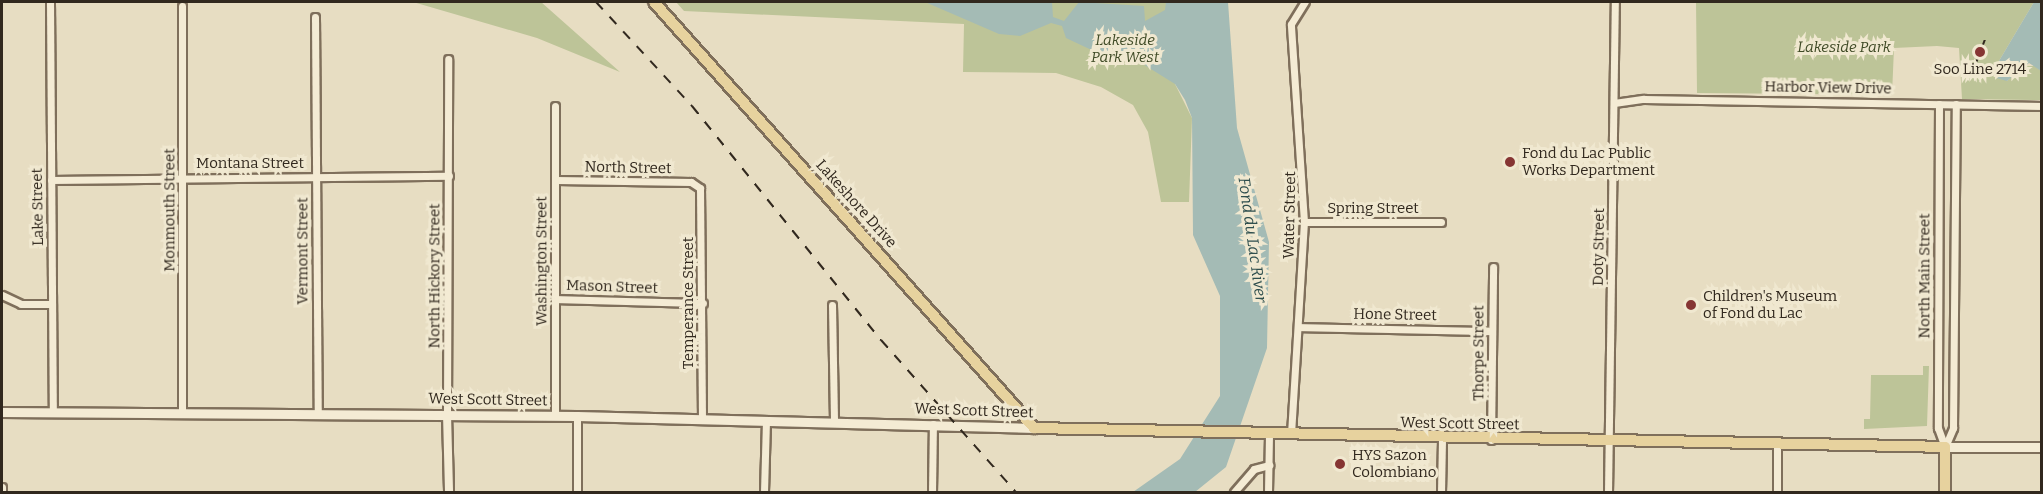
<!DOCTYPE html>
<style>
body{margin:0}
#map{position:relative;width:2043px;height:494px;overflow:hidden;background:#e7ddc2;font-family:Bitter,serif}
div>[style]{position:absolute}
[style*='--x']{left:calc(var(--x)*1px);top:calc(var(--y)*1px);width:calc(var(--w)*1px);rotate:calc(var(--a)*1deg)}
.green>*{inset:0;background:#bdc498}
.water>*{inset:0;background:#a4bbb5}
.roads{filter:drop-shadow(2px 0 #7f6f5b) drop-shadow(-2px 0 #7f6f5b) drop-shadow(0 2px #7f6f5b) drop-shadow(0 -2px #7f6f5b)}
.minor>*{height:7px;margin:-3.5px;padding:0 3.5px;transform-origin:3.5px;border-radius:3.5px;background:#f4ebd4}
.tertiary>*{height:8px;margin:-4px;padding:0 4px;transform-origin:4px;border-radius:4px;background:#f4ebd4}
.secondary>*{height:9px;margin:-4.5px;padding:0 4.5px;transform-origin:4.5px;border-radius:4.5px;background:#f4ebd4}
.primary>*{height:10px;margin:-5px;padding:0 5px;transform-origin:5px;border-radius:5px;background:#e7d29e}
.rail>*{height:2px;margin-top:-1px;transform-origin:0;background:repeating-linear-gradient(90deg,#31281e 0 10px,transparent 0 20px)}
.dots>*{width:16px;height:16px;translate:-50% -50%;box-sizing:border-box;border:3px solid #f0e8d0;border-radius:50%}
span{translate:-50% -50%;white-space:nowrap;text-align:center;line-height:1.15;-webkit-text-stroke:6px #f0e8d0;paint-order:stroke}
.park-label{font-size:15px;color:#404b27;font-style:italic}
.poi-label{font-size:15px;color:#31281e}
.left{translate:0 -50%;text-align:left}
.street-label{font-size:15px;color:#31281e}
.water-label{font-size:16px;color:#2f4f4e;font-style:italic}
.frame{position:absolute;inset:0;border:3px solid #31281e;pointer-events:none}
</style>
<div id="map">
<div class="green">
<div style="clip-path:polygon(413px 2px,541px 2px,620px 72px,537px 38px)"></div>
<div style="clip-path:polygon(676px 2px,1166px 2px,1175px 84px,1192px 118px,1189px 202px,1161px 202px,1148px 132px,1133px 105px,1101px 87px,1056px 73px,963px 72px,964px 24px,684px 11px)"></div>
<div style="clip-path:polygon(1696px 2px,2034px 2px,1993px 71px,2007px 81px,2023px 66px,2035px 66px,2041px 71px,2041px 100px,1962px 99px,1959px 48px,1937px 46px,1894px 48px,1892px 95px,1697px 93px)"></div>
<div style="clip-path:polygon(1923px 366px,1929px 366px,1927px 426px,1864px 429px,1864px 419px,1870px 419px,1871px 375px,1923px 375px)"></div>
</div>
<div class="water">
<div style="clip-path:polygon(925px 2px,1052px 2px,1053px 17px,1064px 21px,1079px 2px,1144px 6px,1145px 21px,1165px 10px,1166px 2px,1228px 2px,1237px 128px,1269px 242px,1267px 348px,1226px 467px,1195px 492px,1133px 492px,1180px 459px,1220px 396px,1220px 296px,1193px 235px,1192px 118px,1185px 100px,1175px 84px,1138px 61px,1115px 61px,1066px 38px,1062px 26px,1051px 23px,1020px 36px,999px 34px)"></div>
<div style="clip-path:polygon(2034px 2px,2041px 2px,2041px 71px,2029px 63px,2007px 81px,1996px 78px,1993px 71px)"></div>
</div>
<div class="roads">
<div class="minor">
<div style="--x:50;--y:2;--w:410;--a:89.6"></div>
<div style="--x:315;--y:17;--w:396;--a:89.6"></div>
<div style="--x:1614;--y:103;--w:30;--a:-8"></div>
<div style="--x:1644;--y:99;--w:398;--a:1"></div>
<div style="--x:1939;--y:104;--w:324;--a:90.2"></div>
<div style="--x:1938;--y:428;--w:20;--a:70"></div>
<div style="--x:555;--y:106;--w:310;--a:90"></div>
<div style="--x:51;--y:180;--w:398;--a:-0.6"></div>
<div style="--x:556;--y:180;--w:135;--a:0.8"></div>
<div style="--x:691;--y:182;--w:11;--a:34"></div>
<div style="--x:700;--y:188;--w:232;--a:89.5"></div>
<div style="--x:1304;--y:222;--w:137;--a:0"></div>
<div style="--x:2;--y:295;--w:21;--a:25"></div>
<div style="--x:21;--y:304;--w:31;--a:0"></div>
<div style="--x:557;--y:299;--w:146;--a:1.6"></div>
<div style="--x:832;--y:305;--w:117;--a:89"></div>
<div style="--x:1298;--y:327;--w:194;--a:1.2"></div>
<div style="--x:182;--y:414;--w:408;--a:-90"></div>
<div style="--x:447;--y:414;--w:355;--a:-89.8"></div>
<div style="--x:577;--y:416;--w:76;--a:90"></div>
<div style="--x:1291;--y:434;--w:212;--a:-86.5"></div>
<div style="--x:1304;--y:222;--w:198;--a:-93.8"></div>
<div style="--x:1291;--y:24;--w:26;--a:-58"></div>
<div style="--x:1491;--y:440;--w:173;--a:-89.3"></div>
<div style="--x:1945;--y:447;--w:21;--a:-67"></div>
<div style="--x:1953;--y:428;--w:324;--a:-89.5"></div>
<div style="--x:2;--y:487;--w:5;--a:90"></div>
<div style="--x:764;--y:492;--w:72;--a:-88.4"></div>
<div style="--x:932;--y:492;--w:68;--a:-89.2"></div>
<div style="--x:1234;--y:492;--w:30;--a:-49"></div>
<div style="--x:1254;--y:469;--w:16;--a:-15"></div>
<div style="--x:1268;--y:492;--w:59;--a:-89"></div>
<div style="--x:1441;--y:492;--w:53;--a:-88.9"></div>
<div style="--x:1608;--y:492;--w:490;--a:-89.2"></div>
<div style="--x:1777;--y:492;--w:49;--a:-90"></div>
</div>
<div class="tertiary">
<div style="--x:447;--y:414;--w:78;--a:88.5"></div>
</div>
<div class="secondary">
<div style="--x:2;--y:412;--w:575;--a:0.4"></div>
<div style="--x:577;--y:416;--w:457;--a:1.5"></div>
<div style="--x:1945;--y:447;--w:97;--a:0"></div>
</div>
<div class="primary">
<div style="--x:654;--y:2;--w:571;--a:48.27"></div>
<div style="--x:1034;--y:428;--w:911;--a:1.19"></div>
<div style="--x:1945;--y:447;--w:45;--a:90"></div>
</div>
</div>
<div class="rail">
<div style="--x:596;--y:2;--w:142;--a:47.3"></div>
<div style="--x:692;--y:106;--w:301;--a:51.1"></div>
<div style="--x:881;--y:340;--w:203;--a:48.4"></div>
<div style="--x:1974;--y:68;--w:31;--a:-69"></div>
</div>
<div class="dots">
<div style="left:1980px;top:52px;background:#863533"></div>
<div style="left:1510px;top:162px;background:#863533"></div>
<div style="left:1691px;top:305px;background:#863533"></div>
<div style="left:1340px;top:464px;background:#863533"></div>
</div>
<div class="park-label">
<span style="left:1125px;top:49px">Lakeside<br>Park West</span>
<span style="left:1844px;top:48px">Lakeside Park</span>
</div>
<div class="poi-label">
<span style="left:1980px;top:70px">Soo Line 2714</span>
<span class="left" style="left:1522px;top:162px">Fond du Lac Public<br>Works Department</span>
<span class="left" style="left:1703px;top:305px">Children's Museum<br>of Fond du Lac</span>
<span class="left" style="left:1352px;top:464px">HYS Sazon<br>Colombiano</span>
</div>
<div class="street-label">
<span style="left:1828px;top:88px;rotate:1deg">Harbor View Drive</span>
<span style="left:250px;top:164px">Montana Street</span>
<span style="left:628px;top:168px;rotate:1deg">North Street</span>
<span style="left:856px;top:204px;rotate:48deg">Lakeshore Drive</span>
<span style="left:38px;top:207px;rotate:-91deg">Lake Street</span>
<span style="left:1373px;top:209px">Spring Street</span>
<span style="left:170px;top:210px;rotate:-90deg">Monmouth Street</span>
<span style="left:1290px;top:215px;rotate:-89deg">Water Street</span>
<span style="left:1599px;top:247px;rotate:-89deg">Doty Street</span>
<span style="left:303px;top:251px;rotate:-90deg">Vermont Street</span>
<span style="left:542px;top:261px;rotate:-90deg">Washington Street</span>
<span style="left:435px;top:276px;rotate:-90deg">North Hickory Street</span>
<span style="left:1925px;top:276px;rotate:-90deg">North Main Street</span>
<span style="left:612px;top:287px;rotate:2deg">Mason Street</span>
<span style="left:689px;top:303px;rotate:-90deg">Temperance Street</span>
<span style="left:1395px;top:315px;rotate:1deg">Hone Street</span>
<span style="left:1479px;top:353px;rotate:-90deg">Thorpe Street</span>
<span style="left:488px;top:400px;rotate:1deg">West Scott Street</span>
<span style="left:974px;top:411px;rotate:2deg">West Scott Street</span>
<span style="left:1460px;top:424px;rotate:1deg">West Scott Street</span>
</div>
<div class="water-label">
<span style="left:1252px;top:240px;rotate:82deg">Fond du Lac River</span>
</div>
<div class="frame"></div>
</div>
